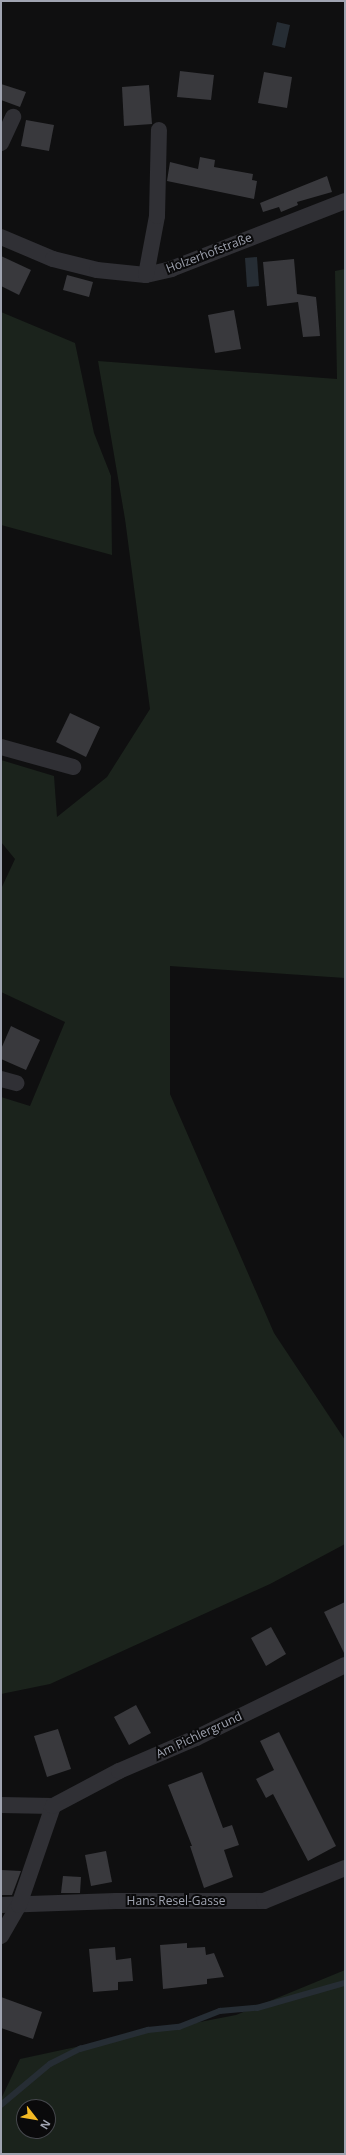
<!DOCTYPE html>
<meta charset="utf-8">
<style>
body{margin:0}
#map{position:relative;width:346px;height:2155px;overflow:hidden;background:#0f0f10;font-family:"Open Sans",sans-serif}
div>[style]{position:absolute}
[style*='--x']{left:calc(var(--x)*1px);top:calc(var(--y)*1px);width:calc(var(--w)*1px);rotate:calc(var(--a)*1deg)}
.green>*{inset:0;background:#1b231c}
.water>*{inset:0;background:#262d34}
.stream>*{height:5.5px;margin:-2.75px;padding:0 2.75px;transform-origin:2.75px;border-radius:2.75px;background:#262d34}
.building>*{inset:0;background:#39393d}
.minor>*{height:16px;margin:-8px;padding:0 8px;transform-origin:8px;border-radius:8px;background:#303035}
span{translate:-50% -50%;white-space:nowrap;text-align:center;line-height:1.15;-webkit-text-stroke:4px #0a0a0b;paint-order:stroke}
.street-label{font-size:12px;color:#a0a4b1}
.frame{position:absolute;inset:0;border:2px solid #a0a4b1;pointer-events:none}
.north{position:absolute;left:16px;top:2099px;width:40px;height:40px;box-sizing:border-box;background:#0a0a0b;border:1px solid #46484d;border-radius:50%;rotate:121deg;font-size:11px;font-weight:700;line-height:16px;text-align:center;color:#a0a4b1}
.north::after{content:'';display:block;margin:auto;width:14px;height:18px;background:#f3b924;clip-path:polygon(50% 0,100% 100%,50% 72%,0 100%)}
</style>
<div id="map">
<div class="green">
<div style="clip-path:polygon(345px 269px,345px 978px,170px 966px,170px 1094px,274px 1333px,345px 1440px,345px 1544px,270px 1584px,50px 1684px,1px 1694px,1px 1097px,30px 1106px,65px 1022px,1px 992px,1px 889px,15px 859px,1px 842px,1px 760px,54px 776px,57px 817px,107px 777px,150px 709px,125px 519px,98px 361px,337px 379px,335px 271px)"></div>
<div style="clip-path:polygon(1px 312px,75px 343px,94px 433px,111px 476px,112px 555px,1px 525px)"></div>
<div style="clip-path:polygon(evenodd,345px 1970px,345px 2154px,1px 2154px,1px 2099px,20px 2059px,127px 2036px,236px 2015px,345px 1970px,24px 2107px,48px 2107px,48px 2131px,24px 2131px,24px 2107px)"></div>
</div>
<div class="water">
<div style="clip-path:polygon(277px 22px,290px 25px,285px 48px,272px 45px)"></div>
<div style="clip-path:polygon(257px 257px,259px 286px,247px 287px,245px 258px)"></div>
</div>
<div class="stream">
<div style="--x:1;--y:2105;--w:64;--a:-39.9"></div>
<div style="--x:50;--y:2064;--w:34;--a:-27"></div>
<div style="--x:80;--y:2049;--w:71;--a:-15.6"></div>
<div style="--x:148;--y:2030;--w:31;--a:-6"></div>
<div style="--x:179;--y:2027;--w:44;--a:-21.3"></div>
<div style="--x:220;--y:2011;--w:37;--a:-5"></div>
<div style="--x:257;--y:2008;--w:91;--a:-15.9"></div>
</div>
<div class="building">
<div style="clip-path:polygon(180px 71px,214px 75px,211px 100px,177px 97px)"></div>
<div style="clip-path:polygon(264px 72px,292px 77px,287px 108px,258px 103px)"></div>
<div style="clip-path:polygon(1px 84px,26px 92px,20px 107px,1px 100px)"></div>
<div style="clip-path:polygon(149px 85px,152px 124px,124px 126px,122px 87px)"></div>
<div style="clip-path:polygon(26px 120px,54px 125px,49px 151px,21px 146px)"></div>
<div style="clip-path:polygon(200px 157px,215px 160px,214px 167px,253px 174px,252px 180px,257px 181px,254px 199px,167px 181px,170px 162px,198px 169px)"></div>
<div style="clip-path:polygon(327px 176px,332px 192px,297px 202px,298px 205px,281px 212px,279px 207px,263px 212px,260px 203px)"></div>
<div style="clip-path:polygon(1px 256px,31px 270px,19px 295px,1px 286px)"></div>
<div style="clip-path:polygon(294px 259px,297px 294px,316px 297px,320px 336px,303px 337px,298px 302px,267px 306px,263px 262px)"></div>
<div style="clip-path:polygon(67px 275px,93px 282px,89px 297px,63px 290px)"></div>
<div style="clip-path:polygon(234px 310px,241px 349px,215px 353px,208px 315px)"></div>
<div style="clip-path:polygon(70px 713px,100px 727px,86px 757px,56px 742px)"></div>
<div style="clip-path:polygon(11px 1026px,40px 1040px,26px 1070px,1px 1059px,1px 1049px)"></div>
<div style="clip-path:polygon(345px 1602px,345px 1655px,324px 1612px)"></div>
<div style="clip-path:polygon(271px 1627px,286px 1654px,266px 1666px,251px 1638px)"></div>
<div style="clip-path:polygon(136px 1705px,151px 1733px,129px 1745px,114px 1717px)"></div>
<div style="clip-path:polygon(58px 1729px,71px 1769px,47px 1777px,34px 1736px)"></div>
<div style="clip-path:polygon(279px 1732px,336px 1846px,308px 1861px,273px 1794px,266px 1798px,256px 1779px,274px 1770px,260px 1741px)"></div>
<div style="clip-path:polygon(202px 1772px,223px 1828px,232px 1825px,239px 1845px,224px 1850px,233px 1877px,204px 1888px,190px 1846px,192px 1846px,168px 1785px)"></div>
<div style="clip-path:polygon(106px 1851px,112px 1882px,91px 1886px,85px 1855px)"></div>
<div style="clip-path:polygon(1px 1870px,21px 1871px,12px 1895px,1px 1895px)"></div>
<div style="clip-path:polygon(63px 1876px,81px 1877px,80px 1893px,61px 1893px)"></div>
<div style="clip-path:polygon(187px 1943px,187px 1948px,205px 1947px,206px 1955px,214px 1953px,224px 1977px,207px 1979px,207px 1984px,163px 1989px,160px 1945px)"></div>
<div style="clip-path:polygon(115px 1947px,116px 1960px,131px 1958px,133px 1981px,118px 1982px,118px 1990px,93px 1992px,89px 1949px)"></div>
<div style="clip-path:polygon(1px 1997px,42px 2012px,33px 2039px,1px 2028px)"></div>
</div>
<div class="minor">
<div style="--x:1;--y:143;--w:29;--a:-65"></div>
<div style="--x:1;--y:237;--w:56;--a:22.9"></div>
<div style="--x:53;--y:259;--w:45;--a:14"></div>
<div style="--x:97;--y:270;--w:49;--a:5.8"></div>
<div style="--x:146;--y:275;--w:26;--a:-13"></div>
<div style="--x:171;--y:269;--w:187;--a:-21.3"></div>
<div style="--x:146;--y:275;--w:60;--a:-79.4"></div>
<div style="--x:157;--y:216;--w:86;--a:-88.7"></div>
<div style="--x:1;--y:747;--w:75;--a:15.5"></div>
<div style="--x:1;--y:1079;--w:16;--a:15"></div>
<div style="--x:1;--y:1805;--w:52;--a:1.1"></div>
<div style="--x:1;--y:1905;--w:115;--a:-2"></div>
<div style="--x:116;--y:1901;--w:148;--a:0"></div>
<div style="--x:264;--y:1901;--w:87;--a:-22.2"></div>
<div style="--x:1;--y:1936;--w:36;--a:-60"></div>
<div style="--x:19;--y:1905;--w:105;--a:-71"></div>
<div style="--x:53;--y:1806;--w:75;--a:-27.9"></div>
<div style="--x:119;--y:1771;--w:84;--a:-23.2"></div>
<div style="--x:196;--y:1738;--w:166;--a:-26.1"></div>
</div>
<div class="street-label">
<span style="left:209px;top:253px;rotate:-21deg">Holzerhofstraße</span>
<span style="left:199px;top:1735px;rotate:-25deg">Am Pichlergrund</span>
<span style="left:176px;top:1901px">Hans Resel-Gasse</span>
</div>
<div class="frame"></div>
<div class="north">N</div>
</div>
